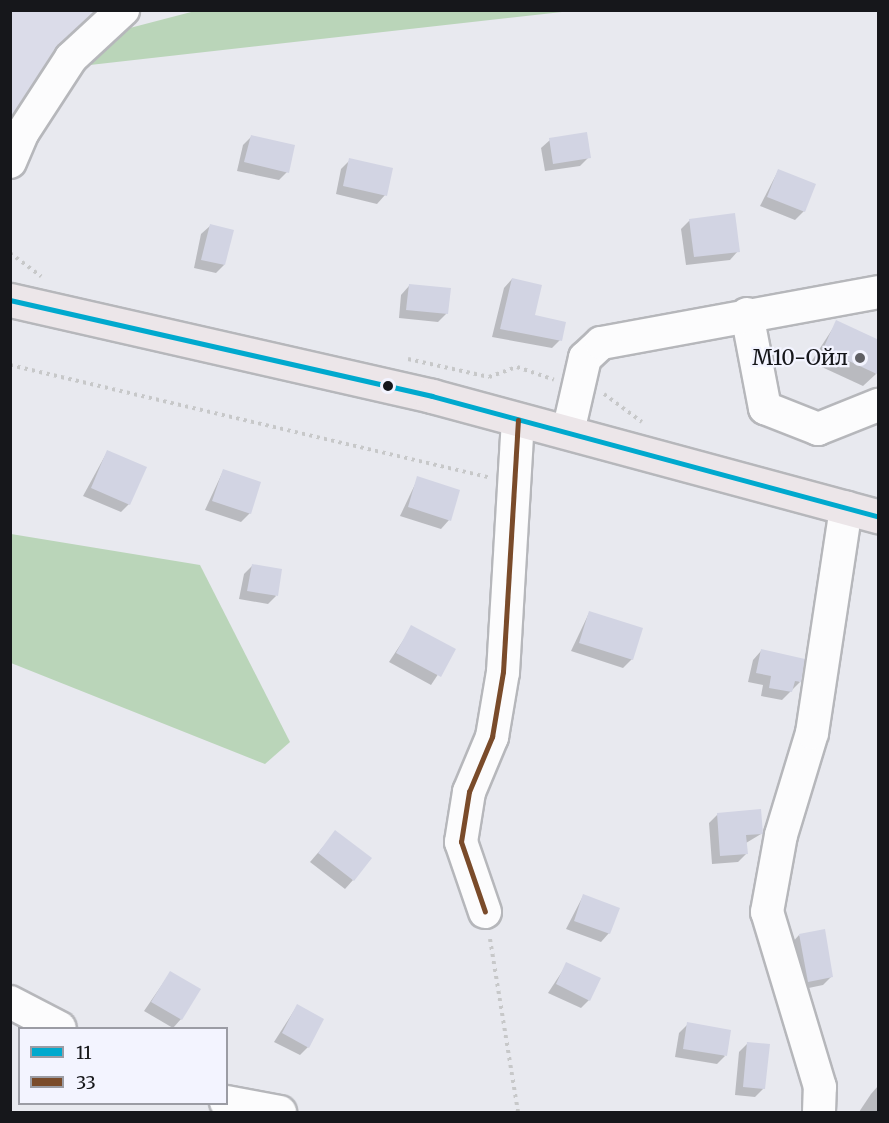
<!DOCTYPE html>
<meta charset="utf-8">
<style>
body{margin:0}
#map{position:relative;width:889px;height:1123px;overflow:hidden;background:#e8e9ef;font-family:Merriweather,serif}
div>[style]{position:absolute}
[style*='--x']{left:calc(var(--x)*1px);top:calc(var(--y)*1px);width:calc(var(--w)*1px);rotate:calc(var(--a)*1deg)}
.built>*{inset:0;background:#dbdce9}
.forest>*{inset:0;background:#bad5b9}
.shadow>*{inset:0;background:#0003}
.building>*{inset:0;background:#d2d4e3}
.path>*{height:4px;margin-top:-2px;transform-origin:0;background:repeating-linear-gradient(90deg,#c7c8c9 0 3px,transparent 0 7.5px)}
.roads{filter:drop-shadow(2px 0 #b6b7bb) drop-shadow(-2px 0 #b6b7bb) drop-shadow(0 2px #b6b7bb) drop-shadow(0 -2px #b6b7bb)}
.minor>*{height:32px;margin:-16px;padding:0 16px;transform-origin:16px;border-radius:16px;background:#fcfcfd}
.major>*{height:33px;margin:-16.5px;padding:0 16.5px;transform-origin:16.5px;border-radius:16.5px;background:#ece6e9}
.bus-1>*{height:4.5px;margin:-2.25px;padding:0 2.25px;transform-origin:2.25px;border-radius:2.25px;background:#00a9ce}
.bus-2>*{height:4.5px;margin:-2.25px;padding:0 2.25px;transform-origin:2.25px;border-radius:2.25px;background:#7a4b2a}
.dots>*{width:16px;height:16px;translate:-50% -50%;box-sizing:border-box;border:3px solid #f3f4ff;border-radius:50%}
span{translate:-50% -50%;white-space:nowrap;text-align:center;line-height:1.15;-webkit-text-stroke:4.5px #f3f4ff;paint-order:stroke}
.poi-label{font-size:21px;color:#16171b}
.right{translate:-100% -50%;text-align:right}
.frame{position:absolute;inset:0;border:12px solid #16171b;pointer-events:none}
.legend{position:absolute;left:18px;top:1027px;width:210px;height:78px;box-sizing:border-box;background:#f3f4ff;border:2px solid #9b9ca4;margin:0;padding:8px 10px;list-style:none;font-size:18px;color:#16171b}
.legend li{display:flex;align-items:center;gap:12px;height:30px}
.legend b{width:30px;border:2px solid #9b9ca4}
</style>
<div id="map">
<div class="built">
<div style="clip-path:polygon(11px 11px,97px 11px,63px 49px,11px 124px)"></div>
</div>
<div class="forest">
<div style="clip-path:polygon(195px 11px,571px 11px,81px 66px,126px 29px)"></div>
<div style="clip-path:polygon(11px 534px,200px 565px,290px 742px,265px 764px,11px 663px)"></div>
</div>
<div class="shadow">
<div style="clip-path:polygon(251px 137px,287px 172px,279px 180px,237px 171px,243px 145px)"></div>
<div style="clip-path:polygon(550px 140px,589px 157px,580px 166px,545px 171px,541px 148px)"></div>
<div style="clip-path:polygon(350px 160px,385px 195px,377px 204px,336px 194px,341px 169px)"></div>
<div style="clip-path:polygon(778px 171px,804px 211px,795px 220px,760px 206px)"></div>
<div style="clip-path:polygon(690px 220px,738px 251px,730px 260px,686px 265px,681px 229px)"></div>
<div style="clip-path:polygon(210px 226px,224px 265px,216px 273px,194px 268px,201px 234px)"></div>
<div style="clip-path:polygon(512px 279px,533px 316px,560px 340px,552px 348px,492px 337px,504px 288px)"></div>
<div style="clip-path:polygon(409px 286px,447px 313px,438px 322px,399px 318px,401px 295px)"></div>
<div style="clip-path:polygon(837px 322px,876px 374px,863px 386px,811px 362px)"></div>
<div style="clip-path:polygon(107px 452px,129px 504px,121px 512px,83px 496px)"></div>
<div style="clip-path:polygon(223px 471px,250px 513px,241px 522px,205px 510px)"></div>
<div style="clip-path:polygon(418px 478px,449px 520px,441px 529px,400px 516px)"></div>
<div style="clip-path:polygon(253px 565px,276px 596px,268px 604px,239px 599px,244px 574px)"></div>
<div style="clip-path:polygon(589px 613px,632px 659px,623px 668px,571px 651px)"></div>
<div style="clip-path:polygon(412px 627px,454px 650px,431px 685px,389px 662px)"></div>
<div style="clip-path:polygon(761px 651px,800px 682px,782px 700px,761px 696px,763px 685px,748px 682px,753px 660px)"></div>
<div style="clip-path:polygon(718px 814px,761px 834px,746px 843px,747px 853px,738px 862px,712px 864px,709px 823px)"></div>
<div style="clip-path:polygon(336px 832px,353px 880px,345px 889px,310px 862px)"></div>
<div style="clip-path:polygon(583px 896px,609px 933px,601px 942px,566px 929px)"></div>
<div style="clip-path:polygon(799px 935px,831px 977px,823px 985px,799px 990px,791px 944px)"></div>
<div style="clip-path:polygon(567px 964px,589px 1000px,581px 1008px,548px 993px)"></div>
<div style="clip-path:polygon(170px 973px,181px 1019px,173px 1028px,144px 1011px)"></div>
<div style="clip-path:polygon(297px 1006px,308px 1047px,300px 1055px,274px 1042px)"></div>
<div style="clip-path:polygon(688px 1024px,725px 1056px,717px 1064px,675px 1057px,679px 1033px)"></div>
<div style="clip-path:polygon(748px 1043px,764px 1088px,755px 1097px,735px 1095px,739px 1052px)"></div>
<div style="clip-path:polygon(878px 1086px,878px 1112px,859px 1112px,871px 1094px)"></div>
</div>
<div class="building">
<div style="clip-path:polygon(587px 132px,591px 158px,553px 164px,549px 138px)"></div>
<div style="clip-path:polygon(251px 135px,295px 145px,289px 173px,244px 162px)"></div>
<div style="clip-path:polygon(349px 158px,393px 168px,387px 196px,343px 186px)"></div>
<div style="clip-path:polygon(778px 169px,816px 184px,805px 212px,767px 197px)"></div>
<div style="clip-path:polygon(735px 213px,740px 252px,694px 257px,689px 219px)"></div>
<div style="clip-path:polygon(210px 224px,234px 230px,225px 265px,201px 260px)"></div>
<div style="clip-path:polygon(512px 278px,542px 285px,535px 315px,566px 322px,562px 341px,500px 329px)"></div>
<div style="clip-path:polygon(409px 284px,451px 288px,448px 314px,406px 310px)"></div>
<div style="clip-path:polygon(836px 320px,879px 340px,879px 375px,823px 349px)"></div>
<div style="clip-path:polygon(107px 450px,147px 467px,130px 505px,91px 488px)"></div>
<div style="clip-path:polygon(223px 469px,261px 482px,251px 514px,212px 501px)"></div>
<div style="clip-path:polygon(417px 476px,460px 490px,451px 521px,408px 507px)"></div>
<div style="clip-path:polygon(252px 564px,282px 569px,278px 596px,247px 591px)"></div>
<div style="clip-path:polygon(589px 611px,643px 628px,633px 660px,579px 643px)"></div>
<div style="clip-path:polygon(411px 625px,456px 649px,441px 677px,396px 653px)"></div>
<div style="clip-path:polygon(761px 649px,805px 659px,801px 682px,795px 681px,792px 692px,769px 688px,771px 676px,756px 673px)"></div>
<div style="clip-path:polygon(761px 809px,763px 834px,746px 835px,748px 854px,720px 856px,717px 813px)"></div>
<div style="clip-path:polygon(335px 830px,372px 858px,354px 881px,318px 853px)"></div>
<div style="clip-path:polygon(583px 894px,620px 908px,610px 934px,574px 921px)"></div>
<div style="clip-path:polygon(825px 929px,833px 977px,808px 982px,799px 934px)"></div>
<div style="clip-path:polygon(566px 962px,601px 978px,590px 1001px,556px 984px)"></div>
<div style="clip-path:polygon(170px 971px,201px 989px,182px 1020px,151px 1002px)"></div>
<div style="clip-path:polygon(297px 1004px,324px 1019px,309px 1048px,282px 1033px)"></div>
<div style="clip-path:polygon(687px 1022px,731px 1030px,727px 1056px,683px 1049px)"></div>
<div style="clip-path:polygon(747px 1042px,770px 1044px,765px 1089px,743px 1087px)"></div>
</div>
<div class="path">
<div style="--x:10;--y:253;--w:39;--a:37"></div>
<div style="--x:408;--y:359;--w:83;--a:12.5"></div>
<div style="--x:489;--y:377;--w:30;--a:-20"></div>
<div style="--x:517;--y:367;--w:39;--a:19"></div>
<div style="--x:10;--y:365;--w:492;--a:13.2"></div>
<div style="--x:604;--y:394;--w:47;--a:36.4"></div>
<div style="--x:490;--y:939;--w:175;--a:80.8"></div>
</div>
<div class="roads">
<div class="minor">
<div style="--x:10;--y:162;--w:33;--a:-67"></div>
<div style="--x:23;--y:132;--w:88;--a:-57"></div>
<div style="--x:71;--y:58;--w:71;--a:-42.7"></div>
<div style="--x:747;--y:314;--w:96;--a:79.2"></div>
<div style="--x:765;--y:408;--w:57;--a:21.6"></div>
<div style="--x:818;--y:429;--w:65;--a:-21.8"></div>
<div style="--x:568;--y:432;--w:76;--a:-77.1"></div>
<div style="--x:585;--y:358;--w:22;--a:-43"></div>
<div style="--x:601;--y:343;--w:282;--a:-10.4"></div>
<div style="--x:485;--y:912;--w:74;--a:-108.9"></div>
<div style="--x:461;--y:842;--w:51;--a:-80.9"></div>
<div style="--x:469;--y:792;--w:60;--a:-67.3"></div>
<div style="--x:492;--y:737;--w:66;--a:-80.4"></div>
<div style="--x:503;--y:672;--w:252;--a:-86.6"></div>
<div style="--x:10;--y:1002;--w:56;--a:27.5"></div>
<div style="--x:226;--y:1102;--w:55;--a:10.5"></div>
<div style="--x:819;--y:1112;--w:25;--a:-88"></div>
<div style="--x:820;--y:1087;--w:183;--a:-106.8"></div>
<div style="--x:767;--y:912;--w:78;--a:-79.7"></div>
<div style="--x:781;--y:835;--w:107;--a:-73.1"></div>
<div style="--x:812;--y:733;--w:228;--a:-81.4"></div>
</div>
<div class="major">
<div style="--x:10;--y:300;--w:433;--a:12.8"></div>
<div style="--x:432;--y:396;--w:462;--a:15.1"></div>
</div>
</div>
<div class="bus-1">
<div style="--x:10;--y:300;--w:433;--a:12.8"></div>
<div style="--x:432;--y:396;--w:462;--a:15.1"></div>
</div>
<div class="bus-2">
<div style="--x:485;--y:912;--w:74;--a:-108.9"></div>
<div style="--x:461;--y:842;--w:51;--a:-80.9"></div>
<div style="--x:469;--y:792;--w:60;--a:-67.3"></div>
<div style="--x:492;--y:737;--w:66;--a:-80.4"></div>
<div style="--x:503;--y:672;--w:252;--a:-86.6"></div>
</div>
<div class="dots">
<div style="left:860px;top:358px;background:#606065"></div>
<div style="left:388px;top:386px;background:#16171b"></div>
</div>
<div class="poi-label">
<span class="right" style="left:848px;top:358px">М10-Ойл</span>
</div>
<div class="frame"></div>
<ul class="legend">
<li><b style="height:8px;background:#00a9ce"></b>11</li>
<li><b style="height:8px;background:#7a4b2a"></b>33</li>
</ul>
</div>
